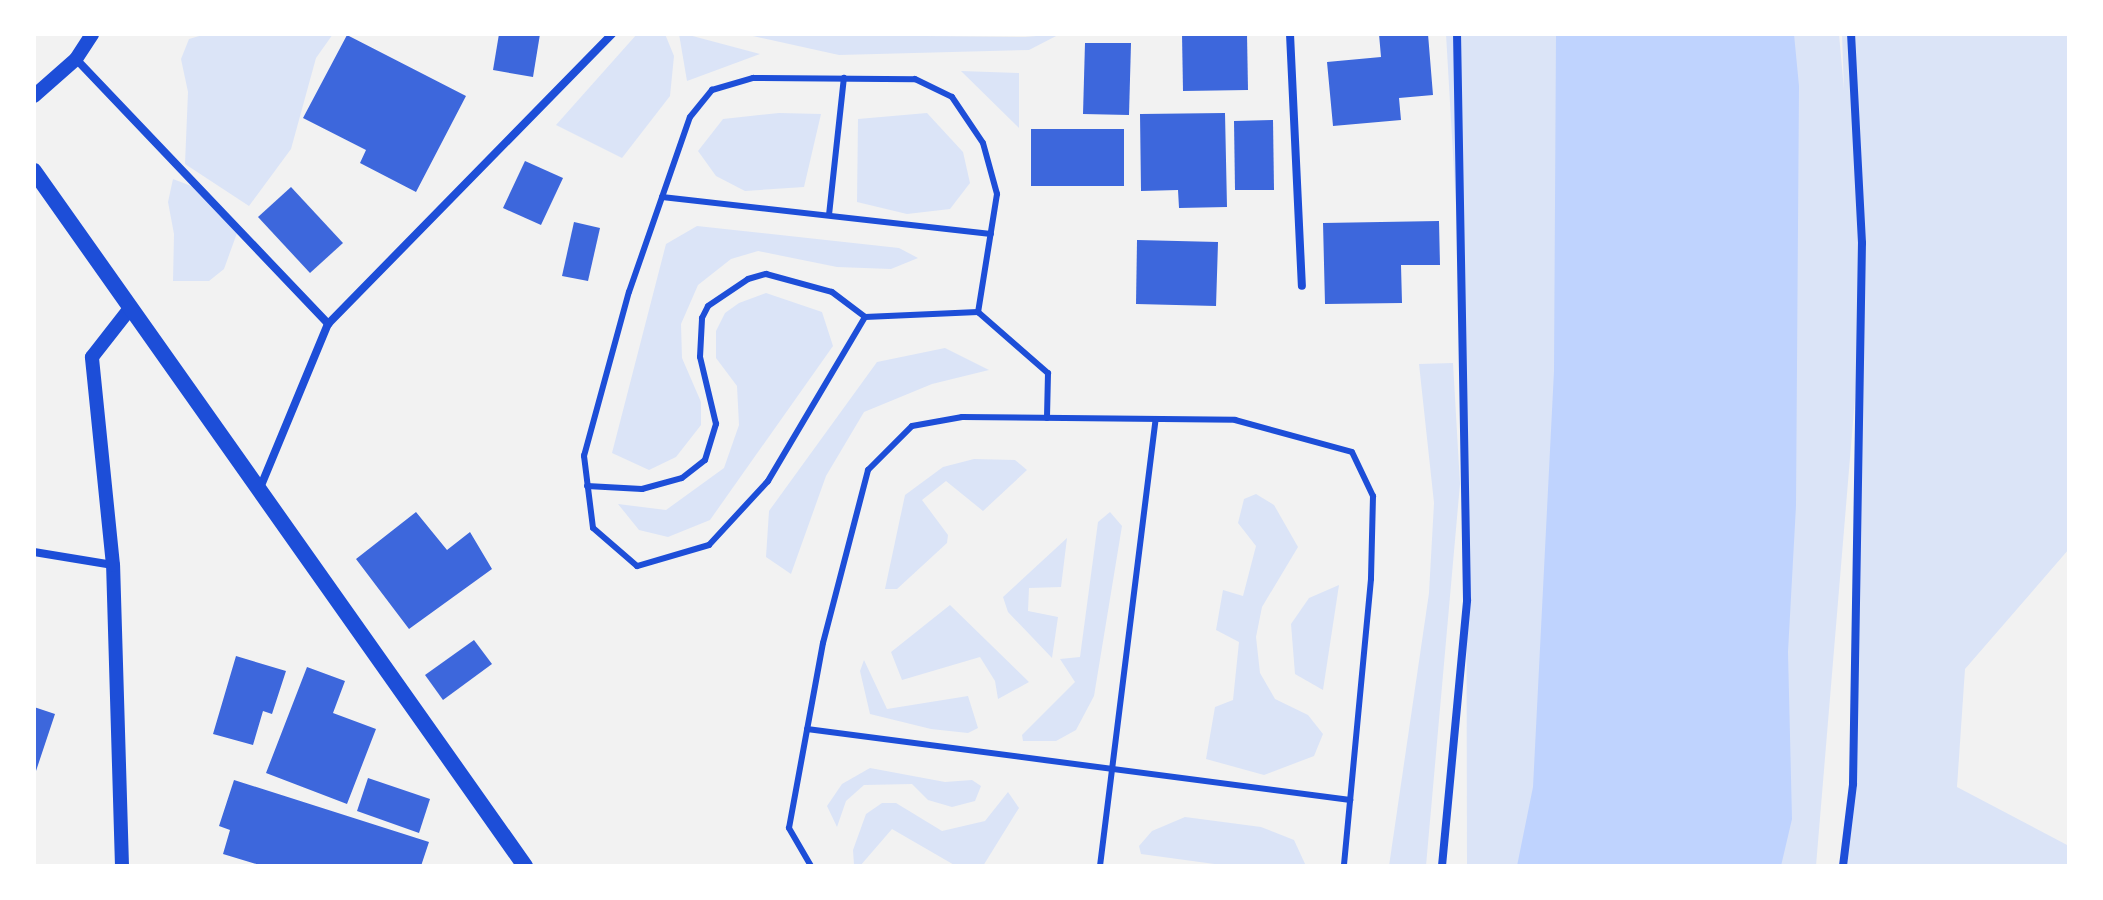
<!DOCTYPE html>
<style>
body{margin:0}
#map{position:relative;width:2103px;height:900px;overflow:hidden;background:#f2f2f2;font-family:Georgia,serif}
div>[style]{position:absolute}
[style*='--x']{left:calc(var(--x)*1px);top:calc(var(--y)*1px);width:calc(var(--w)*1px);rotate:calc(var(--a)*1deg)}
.green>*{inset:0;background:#dbe4f7}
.water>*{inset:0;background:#bfd3fe}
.building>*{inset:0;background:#3d67dc}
.service>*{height:6px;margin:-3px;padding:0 3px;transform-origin:3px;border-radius:3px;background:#1d4ed8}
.minor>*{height:8px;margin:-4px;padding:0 4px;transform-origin:4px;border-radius:4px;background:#1d4ed8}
.tertiary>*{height:14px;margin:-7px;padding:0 7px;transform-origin:7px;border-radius:7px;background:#1d4ed8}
.secondary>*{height:16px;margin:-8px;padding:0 8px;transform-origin:8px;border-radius:8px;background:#1d4ed8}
span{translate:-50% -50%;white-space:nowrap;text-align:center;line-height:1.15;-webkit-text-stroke:7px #fff;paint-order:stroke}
.frame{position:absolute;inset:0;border:36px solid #fff;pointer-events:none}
</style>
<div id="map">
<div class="green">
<div style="clip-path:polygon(206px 34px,333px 34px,316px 58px,291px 149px,249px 206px,185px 164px,188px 92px,181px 59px,189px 39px)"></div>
<div style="clip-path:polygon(637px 34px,665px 34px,674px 56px,670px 96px,622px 158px,556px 125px)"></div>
<div style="clip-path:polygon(679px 34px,685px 34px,760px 54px,687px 81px)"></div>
<div style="clip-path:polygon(744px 34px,1025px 37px,1060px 34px,1029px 50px,839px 55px)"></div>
<div style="clip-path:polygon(1446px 34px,1839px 34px,1844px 90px,1842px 34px,2069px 34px,2069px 549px,1965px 669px,1957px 787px,2069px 846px,2069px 866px,1842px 866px,1849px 818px,1857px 374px,1816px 866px,1467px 866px,1466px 378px)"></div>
<div style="clip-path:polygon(961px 71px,1019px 73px,1019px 128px)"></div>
<div style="clip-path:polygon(779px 113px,821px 114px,804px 187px,745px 191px,716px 176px,698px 151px,723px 119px)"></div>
<div style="clip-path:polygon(927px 113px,963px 152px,970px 183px,950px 209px,907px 214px,857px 202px,858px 119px)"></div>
<div style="clip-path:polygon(173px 179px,199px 189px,237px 233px,224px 269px,209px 281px,173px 281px,174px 234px,168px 202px)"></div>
<div style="clip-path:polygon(697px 226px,899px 248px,918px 258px,891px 269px,837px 267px,758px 251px,731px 259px,698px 285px,681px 324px,682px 358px,701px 402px,701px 425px,676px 457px,649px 470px,612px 453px,666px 244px)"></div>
<div style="clip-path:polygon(766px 293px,822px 312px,833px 346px,710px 520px,668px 537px,639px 530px,618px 504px,666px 510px,724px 468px,739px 425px,737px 386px,716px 358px,716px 331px,725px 313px,739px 303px)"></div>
<div style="clip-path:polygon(945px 348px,989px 370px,932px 384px,864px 412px,826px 476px,791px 574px,766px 557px,769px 511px,877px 362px)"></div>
<div style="clip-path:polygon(1453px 363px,1460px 484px,1426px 866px,1389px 866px,1429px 593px,1434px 503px,1419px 364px)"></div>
<div style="clip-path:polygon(974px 459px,1015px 460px,1027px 470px,983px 511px,946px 481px,922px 500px,948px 535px,947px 543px,897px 589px,885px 589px,905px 495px,943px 467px)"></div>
<div style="clip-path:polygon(1256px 494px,1274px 505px,1298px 547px,1262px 607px,1256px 637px,1260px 673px,1275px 699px,1308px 715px,1323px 734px,1314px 756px,1264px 775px,1206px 759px,1215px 707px,1233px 700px,1239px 642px,1216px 630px,1223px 590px,1243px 596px,1256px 546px,1238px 523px,1244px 499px)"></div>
<div style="clip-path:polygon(1110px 512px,1122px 526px,1094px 696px,1076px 730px,1056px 741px,1023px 741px,1022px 735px,1075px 682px,1060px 659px,1080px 657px,1098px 522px)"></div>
<div style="clip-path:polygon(1067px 538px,1061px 587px,1029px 588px,1028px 611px,1058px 617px,1052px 658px,1008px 612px,1003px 597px)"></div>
<div style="clip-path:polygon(1339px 585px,1323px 690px,1295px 674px,1291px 624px,1309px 598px)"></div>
<div style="clip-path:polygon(950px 605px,1029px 682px,998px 699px,995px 681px,980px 657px,902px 680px,891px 652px)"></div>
<div style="clip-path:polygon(864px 660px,887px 709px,968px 696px,978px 728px,968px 733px,931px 729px,870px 714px,860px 671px)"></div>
<div style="clip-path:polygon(870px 768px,945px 782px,972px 780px,981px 786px,975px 801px,952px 807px,928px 800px,912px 784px,864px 785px,846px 801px,837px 827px,827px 806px,842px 784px)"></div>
<div style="clip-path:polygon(1008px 792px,1019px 808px,983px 866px,956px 866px,892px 829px,860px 866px,854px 865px,853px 850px,866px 814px,882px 803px,896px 803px,942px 831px,985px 821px)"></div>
<div style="clip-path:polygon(1185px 817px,1261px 827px,1294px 840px,1306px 866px,1229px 866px,1141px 854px,1139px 846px,1152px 831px)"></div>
</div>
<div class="water">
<div style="clip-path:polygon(1556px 34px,1794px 34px,1799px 86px,1796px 506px,1788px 652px,1792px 819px,1781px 866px,1517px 866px,1533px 787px,1554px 371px)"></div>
</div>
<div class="building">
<div style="clip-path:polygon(499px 34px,540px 34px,533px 77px,493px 70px)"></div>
<div style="clip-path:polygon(1182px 34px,1247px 34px,1248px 90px,1183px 91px)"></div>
<div style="clip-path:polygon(1379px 34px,1428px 34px,1433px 95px,1399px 98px,1401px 120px,1333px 126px,1327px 62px,1381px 57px)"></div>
<div style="clip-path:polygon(347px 35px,466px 96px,416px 192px,360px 163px,366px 150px,303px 118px)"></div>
<div style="clip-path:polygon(1085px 43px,1131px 43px,1129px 115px,1083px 114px)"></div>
<div style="clip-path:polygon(1225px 113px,1227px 207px,1179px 208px,1178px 190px,1141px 191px,1140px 114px)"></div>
<div style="clip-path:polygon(1273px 120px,1274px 190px,1235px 190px,1234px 121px)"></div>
<div style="clip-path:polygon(1031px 129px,1124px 129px,1124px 186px,1031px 186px)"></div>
<div style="clip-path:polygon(525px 161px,563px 178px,541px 225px,503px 208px)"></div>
<div style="clip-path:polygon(291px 187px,343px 243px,310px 273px,258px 217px)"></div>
<div style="clip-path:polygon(1439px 221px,1440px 265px,1401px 265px,1402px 303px,1325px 304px,1323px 223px)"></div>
<div style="clip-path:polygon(574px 222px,600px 228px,588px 281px,562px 276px)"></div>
<div style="clip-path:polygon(1137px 240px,1218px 242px,1216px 306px,1136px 304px)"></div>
<div style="clip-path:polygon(416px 512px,447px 550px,470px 532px,492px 569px,409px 629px,356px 559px)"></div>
<div style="clip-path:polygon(474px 640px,492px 664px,443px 700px,425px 675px)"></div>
<div style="clip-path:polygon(236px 656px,286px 671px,272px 714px,263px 711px,253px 745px,213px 734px)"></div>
<div style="clip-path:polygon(307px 667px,345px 681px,333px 713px,376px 729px,347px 804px,266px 773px)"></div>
<div style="clip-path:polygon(34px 707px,55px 714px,35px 774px,34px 774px)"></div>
<div style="clip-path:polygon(368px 778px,430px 799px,419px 833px,357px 811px)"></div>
<div style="clip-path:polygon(234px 780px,429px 842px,421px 866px,263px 866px,223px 854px,230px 830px,219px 826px)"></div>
</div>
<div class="service">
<div style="--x:662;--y:197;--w:331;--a:6.4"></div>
<div style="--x:829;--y:215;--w:138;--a:-83.8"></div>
<div style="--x:865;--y:317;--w:191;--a:120.6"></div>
<div style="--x:768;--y:481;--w:87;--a:132.7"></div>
<div style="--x:709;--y:545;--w:75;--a:163.7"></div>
<div style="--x:637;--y:566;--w:58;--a:-139.2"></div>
<div style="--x:593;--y:528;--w:73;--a:-97.1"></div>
<div style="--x:584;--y:456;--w:170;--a:-74.7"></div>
<div style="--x:629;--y:292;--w:185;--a:-70.8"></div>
<div style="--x:690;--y:117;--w:35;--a:-51"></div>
<div style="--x:712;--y:90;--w:43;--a:-16.3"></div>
<div style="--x:753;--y:78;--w:162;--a:0.4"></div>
<div style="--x:915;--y:79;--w:41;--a:25.9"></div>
<div style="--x:952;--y:97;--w:55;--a:56"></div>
<div style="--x:983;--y:143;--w:53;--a:74.6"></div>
<div style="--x:997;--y:194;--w:120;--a:99.1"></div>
<div style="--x:978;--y:312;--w:93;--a:41.1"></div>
<div style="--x:1048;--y:373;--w:45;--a:91.3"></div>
<div style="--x:587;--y:486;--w:55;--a:3.1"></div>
<div style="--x:642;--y:489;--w:41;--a:-15.4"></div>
<div style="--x:682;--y:478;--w:29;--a:-38"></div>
<div style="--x:705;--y:460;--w:38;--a:-73"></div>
<div style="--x:716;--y:424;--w:69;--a:-103.4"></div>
<div style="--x:700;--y:357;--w:39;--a:-87"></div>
<div style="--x:702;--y:318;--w:13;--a:-63"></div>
<div style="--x:708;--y:306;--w:48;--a:-34"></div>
<div style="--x:748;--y:279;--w:19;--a:-16"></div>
<div style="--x:766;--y:274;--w:68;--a:15.3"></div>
<div style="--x:832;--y:292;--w:41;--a:37.1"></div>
<div style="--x:865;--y:317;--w:113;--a:-2.5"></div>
<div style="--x:807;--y:729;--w:548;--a:7.45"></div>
<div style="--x:811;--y:866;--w:44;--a:-120.1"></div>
<div style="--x:789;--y:828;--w:188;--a:-79.6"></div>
<div style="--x:823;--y:643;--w:179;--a:-75.4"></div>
<div style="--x:868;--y:470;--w:62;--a:-45"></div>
<div style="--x:912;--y:426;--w:51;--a:-10.2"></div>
<div style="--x:962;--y:417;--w:273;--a:0.6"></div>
<div style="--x:1235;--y:420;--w:121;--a:15.3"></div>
<div style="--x:1352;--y:452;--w:49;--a:64.5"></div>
<div style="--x:1373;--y:496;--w:83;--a:91.4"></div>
<div style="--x:1371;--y:579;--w:288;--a:95.4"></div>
<div style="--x:1100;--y:866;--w:450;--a:-82.9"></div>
</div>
<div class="minor">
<div style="--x:1290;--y:34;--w:252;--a:87.3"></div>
<div style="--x:76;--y:59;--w:366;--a:46.4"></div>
<div style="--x:260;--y:488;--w:178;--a:-67.5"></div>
<div style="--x:328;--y:324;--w:406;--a:-45.6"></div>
<div style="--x:34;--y:552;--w:80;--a:9.3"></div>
<div style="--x:1442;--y:866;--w:267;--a:-84.6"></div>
<div style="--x:1467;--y:600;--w:566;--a:-91.01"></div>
<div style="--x:1843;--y:866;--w:83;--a:-83"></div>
<div style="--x:1853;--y:784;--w:541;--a:-89.05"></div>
<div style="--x:1862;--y:243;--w:209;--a:-93"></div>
</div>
<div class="tertiary">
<div style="--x:34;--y:96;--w:56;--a:-41.4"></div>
<div style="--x:76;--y:59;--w:30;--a:-57"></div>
<div style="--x:122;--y:866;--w:301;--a:-91.7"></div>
<div style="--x:113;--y:565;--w:209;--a:-95.8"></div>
<div style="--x:92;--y:357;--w:63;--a:-52"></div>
</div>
<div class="secondary">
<div style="--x:34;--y:171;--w:851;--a:54.76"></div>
</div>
<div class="frame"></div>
</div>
